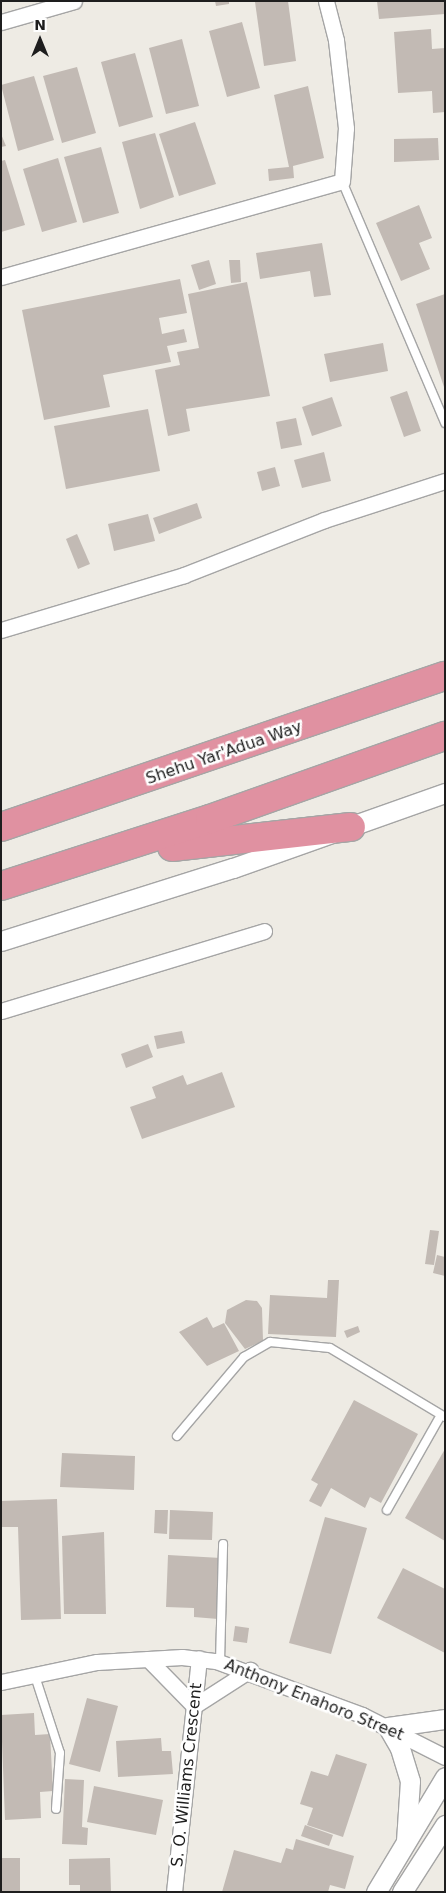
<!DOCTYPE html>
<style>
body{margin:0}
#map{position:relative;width:446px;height:1893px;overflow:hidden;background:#eeebe4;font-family:"DejaVu Sans",sans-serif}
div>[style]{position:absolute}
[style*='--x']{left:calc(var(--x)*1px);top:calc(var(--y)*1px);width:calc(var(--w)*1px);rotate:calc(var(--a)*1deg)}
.building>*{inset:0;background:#c2bab4}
.roads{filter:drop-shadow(1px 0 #a5a5a5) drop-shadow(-1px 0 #a5a5a5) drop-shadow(0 1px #a5a5a5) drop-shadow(0 -1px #a5a5a5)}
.service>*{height:8px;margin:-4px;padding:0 4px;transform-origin:4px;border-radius:4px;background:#fff}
.minor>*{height:15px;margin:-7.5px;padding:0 7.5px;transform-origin:7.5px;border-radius:7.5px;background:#fff}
.tertiary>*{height:19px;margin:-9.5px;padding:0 9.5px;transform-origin:9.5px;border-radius:9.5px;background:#fff}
.motorway>*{height:28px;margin:-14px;padding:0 14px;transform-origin:14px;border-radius:14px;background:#e091a1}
span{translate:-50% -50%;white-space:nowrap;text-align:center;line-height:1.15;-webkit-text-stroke:5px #fff;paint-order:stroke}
.street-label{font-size:16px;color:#1e1e1e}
.frame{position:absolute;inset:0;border:2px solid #1e1e1e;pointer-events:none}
.north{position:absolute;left:15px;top:15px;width:50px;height:50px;-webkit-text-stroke:4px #fff;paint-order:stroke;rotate:0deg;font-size:14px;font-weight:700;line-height:20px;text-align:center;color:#1e1e1e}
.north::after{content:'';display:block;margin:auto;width:18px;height:22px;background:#1e1e1e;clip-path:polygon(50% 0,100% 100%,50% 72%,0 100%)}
</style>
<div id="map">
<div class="building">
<div style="clip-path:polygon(215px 1px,229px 1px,229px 4px,216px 6px)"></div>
<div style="clip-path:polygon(288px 1px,296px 61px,264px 66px,255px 2px)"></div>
<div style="clip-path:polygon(377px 1px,445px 1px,445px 14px,379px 19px)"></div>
<div style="clip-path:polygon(242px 22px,260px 88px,227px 97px,209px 31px)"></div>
<div style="clip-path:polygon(431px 29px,432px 49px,445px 48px,445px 112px,433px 113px,432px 91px,398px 93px,394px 32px)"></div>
<div style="clip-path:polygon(182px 39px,199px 106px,166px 114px,149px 48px)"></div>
<div style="clip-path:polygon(135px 53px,153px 117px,119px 127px,101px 62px)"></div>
<div style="clip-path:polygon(77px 67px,96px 133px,62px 143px,43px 76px)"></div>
<div style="clip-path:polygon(34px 76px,54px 140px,18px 151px,1px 85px)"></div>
<div style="clip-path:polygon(308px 86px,324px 158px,293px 166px,294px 178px,269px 181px,268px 169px,289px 167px,274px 95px)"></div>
<div style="clip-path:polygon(195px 122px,216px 184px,179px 196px,159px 134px)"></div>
<div style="clip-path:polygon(155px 133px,174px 197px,140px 209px,122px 142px)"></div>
<div style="clip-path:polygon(1px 134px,6px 146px,1px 147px)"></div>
<div style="clip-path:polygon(438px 138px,439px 160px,394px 162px,394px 139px)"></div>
<div style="clip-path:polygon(101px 147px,119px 213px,83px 223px,64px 157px)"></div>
<div style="clip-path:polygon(58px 158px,77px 222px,42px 232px,23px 169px)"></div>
<div style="clip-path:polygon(5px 160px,25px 225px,1px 232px,1px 161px)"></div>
<div style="clip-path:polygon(419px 205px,432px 238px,419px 243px,430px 269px,401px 281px,376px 223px)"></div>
<div style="clip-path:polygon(322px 243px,331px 295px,314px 297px,310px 271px,260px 279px,256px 253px)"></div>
<div style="clip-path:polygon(209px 260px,216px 284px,199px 290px,191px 265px)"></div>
<div style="clip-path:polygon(229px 260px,240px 260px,241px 282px,231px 283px)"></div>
<div style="clip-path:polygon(180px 279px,187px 313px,159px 318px,162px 334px,184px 329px,187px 342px,167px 346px,171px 362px,103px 375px,110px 407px,44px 420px,22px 310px)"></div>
<div style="clip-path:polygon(247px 282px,270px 396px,186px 409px,190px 431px,168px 436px,155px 370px,180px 365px,177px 352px,199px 348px,188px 294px)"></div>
<div style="clip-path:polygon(445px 294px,445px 387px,444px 387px,416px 304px)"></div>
<div style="clip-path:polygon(383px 343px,388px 371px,330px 382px,324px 354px)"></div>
<div style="clip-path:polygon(407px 391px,421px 431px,404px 437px,390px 397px)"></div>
<div style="clip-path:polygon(332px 397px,342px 426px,312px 436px,302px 407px)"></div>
<div style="clip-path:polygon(148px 409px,160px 471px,66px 489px,54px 426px)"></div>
<div style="clip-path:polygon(296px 418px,302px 445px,281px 449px,276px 422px)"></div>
<div style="clip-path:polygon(324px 452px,331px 481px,302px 488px,294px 460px)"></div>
<div style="clip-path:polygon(275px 467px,280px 486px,262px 491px,257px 472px)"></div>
<div style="clip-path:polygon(197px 503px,202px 518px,159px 534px,153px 518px)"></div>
<div style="clip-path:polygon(148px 514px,155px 541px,114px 551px,108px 524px)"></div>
<div style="clip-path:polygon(77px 534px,90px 564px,78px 569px,66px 539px)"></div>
<div style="clip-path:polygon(182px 1031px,185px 1043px,157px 1049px,154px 1036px)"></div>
<div style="clip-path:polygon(148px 1044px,153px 1057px,126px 1068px,121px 1054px)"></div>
<div style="clip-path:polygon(222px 1072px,235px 1107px,142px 1139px,130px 1107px,156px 1098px,152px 1087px,183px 1075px,187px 1085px)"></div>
<div style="clip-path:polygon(430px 1230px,439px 1231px,434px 1265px,425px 1264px)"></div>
<div style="clip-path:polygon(437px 1255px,445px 1257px,445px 1276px,433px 1273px)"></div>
<div style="clip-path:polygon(328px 1280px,339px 1280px,336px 1337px,268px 1334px,270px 1295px,327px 1298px)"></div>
<div style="clip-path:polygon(246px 1300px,257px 1301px,262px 1308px,263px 1341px,245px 1349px,225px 1323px,227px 1310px)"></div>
<div style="clip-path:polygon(207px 1317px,213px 1328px,224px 1323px,239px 1351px,207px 1366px,179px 1332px)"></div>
<div style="clip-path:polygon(358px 1326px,360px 1332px,347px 1338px,344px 1331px)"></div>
<div style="clip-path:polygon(354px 1400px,418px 1434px,381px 1503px,370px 1497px,365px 1508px,331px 1488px,321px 1507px,309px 1501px,318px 1484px,311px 1480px)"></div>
<div style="clip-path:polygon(445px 1449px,445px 1541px,405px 1518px)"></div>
<div style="clip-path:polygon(62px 1453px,135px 1456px,134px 1490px,60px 1487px)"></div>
<div style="clip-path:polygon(57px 1499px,61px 1619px,21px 1620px,18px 1527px,1px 1527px,1px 1501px)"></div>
<div style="clip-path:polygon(155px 1510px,168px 1510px,167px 1534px,154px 1533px)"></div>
<div style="clip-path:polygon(170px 1510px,213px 1512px,212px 1540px,169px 1539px)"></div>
<div style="clip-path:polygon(325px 1517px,367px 1528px,331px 1654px,289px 1643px)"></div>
<div style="clip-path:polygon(104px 1532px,106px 1614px,64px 1614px,62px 1536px)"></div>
<div style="clip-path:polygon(168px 1555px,221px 1558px,218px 1619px,194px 1617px,194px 1608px,166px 1607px)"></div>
<div style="clip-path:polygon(403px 1568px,445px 1589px,445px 1653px,377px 1618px)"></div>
<div style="clip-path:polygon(235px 1626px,249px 1628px,247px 1643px,233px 1641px)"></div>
<div style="clip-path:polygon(87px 1698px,118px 1706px,100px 1772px,69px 1764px)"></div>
<div style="clip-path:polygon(34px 1713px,35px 1735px,50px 1734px,53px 1791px,40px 1792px,41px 1818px,5px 1820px,1px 1715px)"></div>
<div style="clip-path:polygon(161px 1738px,162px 1751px,171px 1751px,173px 1774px,118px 1777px,116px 1741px)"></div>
<div style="clip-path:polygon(336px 1754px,367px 1764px,343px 1837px,307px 1825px,313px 1808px,300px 1804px,311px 1771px,328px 1776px)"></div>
<div style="clip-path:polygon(65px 1779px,84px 1780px,82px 1827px,88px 1828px,87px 1845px,62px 1844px)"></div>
<div style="clip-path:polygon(94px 1786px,163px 1800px,156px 1835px,87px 1822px)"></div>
<div style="clip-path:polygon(305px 1825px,333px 1835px,329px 1846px,301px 1836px)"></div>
<div style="clip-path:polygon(296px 1839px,354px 1856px,345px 1889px,330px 1885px,328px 1892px,222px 1892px,234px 1850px,281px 1863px,286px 1848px,293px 1850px)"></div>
<div style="clip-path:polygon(1px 1858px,20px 1858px,20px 1892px,1px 1892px)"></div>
<div style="clip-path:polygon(110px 1858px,111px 1892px,80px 1892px,80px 1885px,69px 1885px,69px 1859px)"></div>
</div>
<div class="roads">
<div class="service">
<div style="--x:342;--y:181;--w:263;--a:66.9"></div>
<div style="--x:177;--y:1436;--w:104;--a:-49.7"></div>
<div style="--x:244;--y:1357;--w:30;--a:-30"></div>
<div style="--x:270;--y:1342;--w:60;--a:5.7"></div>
<div style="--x:330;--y:1348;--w:134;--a:31"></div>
<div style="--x:387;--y:1510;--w:109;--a:-60.4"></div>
<div style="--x:220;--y:1662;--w:118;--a:-88.5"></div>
<div style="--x:34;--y:1673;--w:84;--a:72"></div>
<div style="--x:60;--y:1753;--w:56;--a:94.1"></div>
</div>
<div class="minor">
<div style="--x:1;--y:22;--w:76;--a:-16"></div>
<div style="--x:1;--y:277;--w:354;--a:-15.7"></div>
<div style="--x:342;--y:181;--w:53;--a:-85.7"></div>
<div style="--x:346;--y:128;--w:89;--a:-96.5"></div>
<div style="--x:336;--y:40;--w:40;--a:-104.4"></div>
<div style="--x:1;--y:630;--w:191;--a:-16.7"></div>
<div style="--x:184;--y:575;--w:150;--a:-21.4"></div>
<div style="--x:324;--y:520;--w:127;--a:-17.9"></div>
<div style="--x:1;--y:1011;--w:275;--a:-16.9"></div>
<div style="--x:148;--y:1659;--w:66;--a:45.6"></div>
<div style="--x:194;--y:1706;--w:67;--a:-32.7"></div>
<div style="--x:1;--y:1682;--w:98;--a:-11.8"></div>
<div style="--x:97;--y:1662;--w:85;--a:-3.4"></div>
<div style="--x:182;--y:1657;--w:34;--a:7"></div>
<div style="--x:216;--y:1661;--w:156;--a:20.3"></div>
<div style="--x:362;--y:1715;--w:93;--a:26.8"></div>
<div style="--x:174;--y:1892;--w:235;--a:-83.9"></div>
</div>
<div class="tertiary">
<div style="--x:1;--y:941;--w:243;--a:-17.5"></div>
<div style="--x:233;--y:868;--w:225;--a:-19.5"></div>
<div style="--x:406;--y:1841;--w:60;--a:-86.2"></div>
<div style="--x:410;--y:1781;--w:34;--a:-107"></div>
<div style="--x:400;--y:1748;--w:24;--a:-120"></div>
<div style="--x:388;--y:1727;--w:58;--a:-8"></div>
<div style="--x:376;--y:1892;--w:134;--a:-59"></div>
<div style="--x:402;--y:1892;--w:80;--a:-57.3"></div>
</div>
<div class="motorway">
<div style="--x:1;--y:827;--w:469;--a:-18.8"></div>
<div style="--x:172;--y:847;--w:180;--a:-6.4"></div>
<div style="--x:1;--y:886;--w:219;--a:-17.8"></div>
<div style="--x:210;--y:819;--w:249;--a:-19.5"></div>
</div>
</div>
<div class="street-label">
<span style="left:224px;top:753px;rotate:-19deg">Shehu Yar'Adua Way</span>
<span style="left:314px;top:1700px;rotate:22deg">Anthony Enahoro Street</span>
<span style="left:187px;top:1775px;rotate:-84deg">S. O. Williams Crescent</span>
</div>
<div class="frame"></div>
<div class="north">N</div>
</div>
